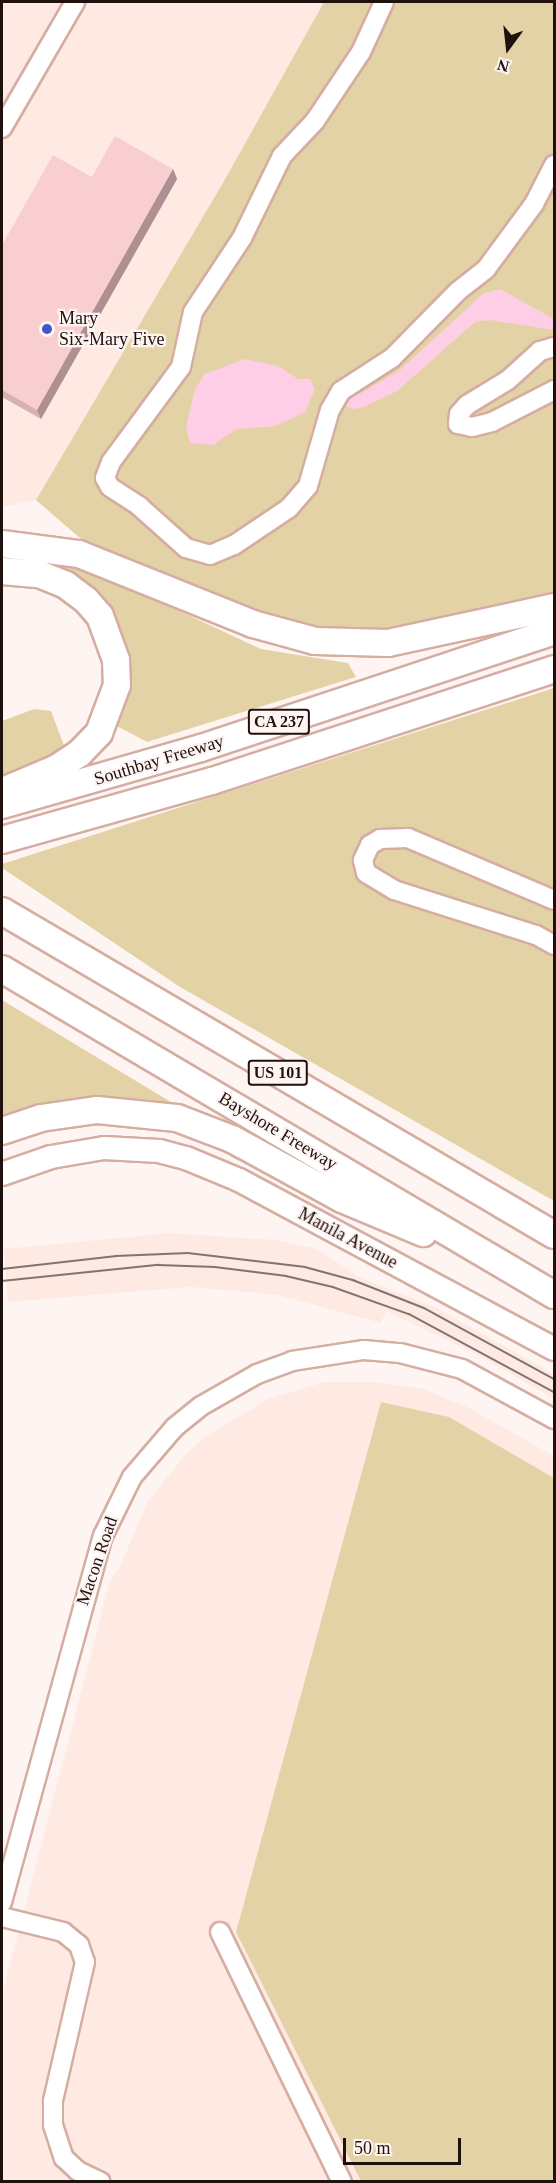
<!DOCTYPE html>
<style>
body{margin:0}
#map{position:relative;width:556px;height:2183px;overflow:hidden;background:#fef5f3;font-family:"Times New Roman",serif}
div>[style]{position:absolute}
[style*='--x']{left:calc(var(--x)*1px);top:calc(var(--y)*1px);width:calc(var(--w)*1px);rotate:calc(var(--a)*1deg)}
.built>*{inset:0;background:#feeae3}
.green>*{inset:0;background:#e4d2a7}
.water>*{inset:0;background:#fecee6}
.roads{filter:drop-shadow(2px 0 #d5ada1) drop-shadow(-2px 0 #d5ada1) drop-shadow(0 2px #d5ada1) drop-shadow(0 -2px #d5ada1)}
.minor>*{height:18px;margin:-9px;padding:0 9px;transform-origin:9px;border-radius:9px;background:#fff}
.major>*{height:22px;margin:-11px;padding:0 11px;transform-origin:11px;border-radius:11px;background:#fff}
.highway>*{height:26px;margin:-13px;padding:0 13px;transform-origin:13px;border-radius:13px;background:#fff}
.tram>*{height:1.5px;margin:-0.75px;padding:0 0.75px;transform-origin:0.75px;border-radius:0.75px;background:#807471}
.wall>*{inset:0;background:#d6b1b4}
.shaded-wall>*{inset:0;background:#ae9092}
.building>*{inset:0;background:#f9ced1}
.dots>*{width:16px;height:16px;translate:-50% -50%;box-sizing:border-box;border:3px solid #fef5f3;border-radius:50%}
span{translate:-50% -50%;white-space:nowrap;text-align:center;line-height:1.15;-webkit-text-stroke:4.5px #fef5f3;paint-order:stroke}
.shield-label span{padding:2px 4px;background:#fef5f3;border:2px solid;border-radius:4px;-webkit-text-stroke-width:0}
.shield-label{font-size:16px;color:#1f110d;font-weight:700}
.poi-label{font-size:18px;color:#1f110d}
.left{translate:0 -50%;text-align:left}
.street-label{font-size:18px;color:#1f110d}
.frame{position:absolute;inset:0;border:3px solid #1f110d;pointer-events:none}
.north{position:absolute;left:478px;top:18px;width:60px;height:60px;-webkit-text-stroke:4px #fef5f3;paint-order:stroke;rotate:195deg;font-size:16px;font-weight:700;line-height:24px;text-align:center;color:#1f110d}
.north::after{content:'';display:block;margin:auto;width:21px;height:27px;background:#1f110d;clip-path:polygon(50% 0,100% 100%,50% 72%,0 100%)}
.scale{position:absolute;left:343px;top:2138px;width:118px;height:27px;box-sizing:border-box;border:3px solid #1f110d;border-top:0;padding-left:8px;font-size:18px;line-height:21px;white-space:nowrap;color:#1f110d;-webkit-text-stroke:4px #fef5f3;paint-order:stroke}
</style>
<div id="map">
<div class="built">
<div style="clip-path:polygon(2px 2px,324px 2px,224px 181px,36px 500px,2px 507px)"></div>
<div style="clip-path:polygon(169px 1233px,276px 1240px,317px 1249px,359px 1277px,437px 1308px,554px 1374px,554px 1399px,478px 1355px,386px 1311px,381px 1323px,277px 1295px,191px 1287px,8px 1302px,4px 1249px)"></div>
<div style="clip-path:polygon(324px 1382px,375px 1382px,424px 1389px,467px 1407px,554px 1456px,554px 2181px,2px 2182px,2px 1995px,111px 1578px,119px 1569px,148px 1501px,184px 1456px,206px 1436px,268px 1399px)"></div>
</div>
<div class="green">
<div style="clip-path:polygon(324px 2px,554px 2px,554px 594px,424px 626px,342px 632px,280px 622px,124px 560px,81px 539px,36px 500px,224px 181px)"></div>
<div style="clip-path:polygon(2px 553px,77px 563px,261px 649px,348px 663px,356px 677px,147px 742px,117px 726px,125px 696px,127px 658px,117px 619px,85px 587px,2px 564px)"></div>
<div style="clip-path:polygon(554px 688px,554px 1201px,180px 987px,2px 868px,2px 864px)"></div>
<div style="clip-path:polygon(34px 709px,51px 711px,66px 751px,2px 781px,2px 721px)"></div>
<div style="clip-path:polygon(2px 1000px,199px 1119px,2px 1120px)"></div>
<div style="clip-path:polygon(381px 1402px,449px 1417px,554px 1478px,554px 2181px,361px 2181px,236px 1932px)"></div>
</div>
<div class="water">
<div style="clip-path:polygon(500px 289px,554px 319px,554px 330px,490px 320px,475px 322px,397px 391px,364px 407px,353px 409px,346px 406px,349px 400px,400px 370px,484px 293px)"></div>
<div style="clip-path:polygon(245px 359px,278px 366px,298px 379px,310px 379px,315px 389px,305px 412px,276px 426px,237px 429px,213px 445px,190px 443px,186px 427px,195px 389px,205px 374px)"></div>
</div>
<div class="roads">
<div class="minor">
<div style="--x:384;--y:2;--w:55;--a:114.7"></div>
<div style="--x:361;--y:52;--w:83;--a:123.7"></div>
<div style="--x:315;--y:121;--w:48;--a:133.3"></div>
<div style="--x:282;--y:156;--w:91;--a:116"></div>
<div style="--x:242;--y:238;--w:89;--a:123.5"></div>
<div style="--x:193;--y:312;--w:56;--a:102.3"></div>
<div style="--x:181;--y:367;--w:118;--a:126.4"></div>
<div style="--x:111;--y:462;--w:17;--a:111"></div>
<div style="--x:105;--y:478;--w:10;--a:61"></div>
<div style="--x:110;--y:487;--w:35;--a:33"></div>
<div style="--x:139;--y:506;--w:63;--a:41.8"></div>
<div style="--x:186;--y:548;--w:25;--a:16"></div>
<div style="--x:210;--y:555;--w:26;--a:-23"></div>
<div style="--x:234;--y:545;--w:66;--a:-33.9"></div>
<div style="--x:289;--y:508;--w:29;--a:-49"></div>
<div style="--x:308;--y:486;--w:79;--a:-73.9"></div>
<div style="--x:330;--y:410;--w:22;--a:-60"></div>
<div style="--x:341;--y:391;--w:61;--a:-32.9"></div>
<div style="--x:392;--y:358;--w:94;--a:-45.4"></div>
<div style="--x:458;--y:291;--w:36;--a:-38"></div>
<div style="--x:486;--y:269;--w:81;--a:-53.6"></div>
<div style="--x:534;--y:204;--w:44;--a:-62.9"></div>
<div style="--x:2;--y:128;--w:146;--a:-59.9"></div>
<div style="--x:554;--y:347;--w:15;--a:164"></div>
<div style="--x:540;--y:351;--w:43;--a:137.8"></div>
<div style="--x:508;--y:380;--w:48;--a:148.6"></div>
<div style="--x:467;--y:405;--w:12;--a:132"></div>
<div style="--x:459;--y:414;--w:10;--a:96"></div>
<div style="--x:458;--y:424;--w:14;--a:12"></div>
<div style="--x:472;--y:427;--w:21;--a:-14"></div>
<div style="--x:492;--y:422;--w:70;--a:-27.3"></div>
<div style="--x:554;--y:900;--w:159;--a:-157"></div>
<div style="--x:408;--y:838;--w:28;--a:178"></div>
<div style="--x:380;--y:839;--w:12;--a:149"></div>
<div style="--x:370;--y:845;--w:17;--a:115"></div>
<div style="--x:363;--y:860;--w:13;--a:77"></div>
<div style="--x:366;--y:873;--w:33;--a:31"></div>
<div style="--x:394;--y:890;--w:149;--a:17.6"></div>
<div style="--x:536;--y:935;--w:21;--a:29"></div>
<div style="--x:2;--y:1902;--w:380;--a:-74.6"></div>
<div style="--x:103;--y:1536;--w:66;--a:-63.8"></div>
<div style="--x:132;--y:1477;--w:66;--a:-49.3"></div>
<div style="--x:175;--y:1427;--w:33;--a:-39"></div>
<div style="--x:201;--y:1406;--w:64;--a:-29.7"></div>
<div style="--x:257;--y:1374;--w:37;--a:-20"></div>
<div style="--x:292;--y:1361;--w:73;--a:-8.7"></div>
<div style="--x:364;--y:1350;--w:36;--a:5"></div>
<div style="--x:400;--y:1353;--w:64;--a:14.5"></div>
<div style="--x:462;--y:1369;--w:105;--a:28.5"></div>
<div style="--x:2;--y:1917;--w:63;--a:13.8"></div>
<div style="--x:63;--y:1932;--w:21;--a:39"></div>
<div style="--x:79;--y:1945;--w:18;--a:71"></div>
<div style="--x:85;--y:1962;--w:143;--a:103"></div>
<div style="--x:53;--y:2101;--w:24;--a:90"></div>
<div style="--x:53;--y:2125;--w:35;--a:72"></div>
<div style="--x:64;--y:2158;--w:19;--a:43"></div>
<div style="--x:78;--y:2171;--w:25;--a:26"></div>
<div style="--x:220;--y:1932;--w:278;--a:64"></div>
</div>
<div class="major">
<div style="--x:2;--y:1174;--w:52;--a:-19.1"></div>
<div style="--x:51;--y:1157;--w:54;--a:-9.6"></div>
<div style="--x:104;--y:1148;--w:55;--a:3.1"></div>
<div style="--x:159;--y:1151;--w:28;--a:15"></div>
<div style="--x:186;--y:1158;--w:57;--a:22.5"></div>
<div style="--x:239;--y:1180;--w:357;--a:28.2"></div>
</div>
<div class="highway">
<div style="--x:2;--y:544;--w:78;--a:7.4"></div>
<div style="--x:79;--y:554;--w:188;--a:21.9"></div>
<div style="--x:253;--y:624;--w:64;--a:15.3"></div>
<div style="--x:315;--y:641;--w:73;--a:1.6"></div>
<div style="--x:388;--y:643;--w:170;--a:-12.2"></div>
<div style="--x:2;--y:571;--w:37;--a:5"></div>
<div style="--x:39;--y:574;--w:29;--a:22"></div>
<div style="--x:66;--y:585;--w:25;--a:37"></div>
<div style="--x:86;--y:600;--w:21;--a:49"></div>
<div style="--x:100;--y:616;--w:47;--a:70"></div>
<div style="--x:116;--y:660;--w:25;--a:88"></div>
<div style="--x:117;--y:685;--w:51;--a:110.6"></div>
<div style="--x:99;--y:733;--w:28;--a:134"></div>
<div style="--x:80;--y:753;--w:30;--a:147"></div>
<div style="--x:55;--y:769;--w:56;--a:157.1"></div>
<div style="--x:2;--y:805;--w:207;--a:-16"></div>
<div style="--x:201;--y:748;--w:372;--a:-18.3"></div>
<div style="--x:2;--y:840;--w:218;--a:-15.7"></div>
<div style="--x:212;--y:781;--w:360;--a:-18.1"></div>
<div style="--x:2;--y:911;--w:640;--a:30.41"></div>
<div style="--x:2;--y:969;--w:641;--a:30.57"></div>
<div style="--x:2;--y:1131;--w:41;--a:-18.4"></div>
<div style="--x:41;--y:1118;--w:57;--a:-8.1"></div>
<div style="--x:97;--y:1110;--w:80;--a:5.7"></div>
<div style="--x:177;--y:1118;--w:59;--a:20.9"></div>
<div style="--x:232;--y:1139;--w:125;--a:28.6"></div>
<div style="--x:342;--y:1199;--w:88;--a:22.8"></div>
</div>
</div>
<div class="tram">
<div style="--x:2;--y:1269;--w:115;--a:-6.5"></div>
<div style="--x:116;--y:1256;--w:72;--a:-2.4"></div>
<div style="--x:188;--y:1253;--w:118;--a:6.8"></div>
<div style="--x:305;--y:1267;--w:50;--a:15.2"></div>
<div style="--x:353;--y:1280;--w:76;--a:21.5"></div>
<div style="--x:424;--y:1308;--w:148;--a:28.6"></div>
<div style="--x:2;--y:1281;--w:157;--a:-5.9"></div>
<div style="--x:158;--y:1265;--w:57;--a:2"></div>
<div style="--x:215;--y:1267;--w:72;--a:7.2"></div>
<div style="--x:286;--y:1276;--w:48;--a:13.2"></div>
<div style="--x:333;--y:1287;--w:81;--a:19.6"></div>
<div style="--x:409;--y:1314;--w:165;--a:28.3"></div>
</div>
<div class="wall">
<div style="clip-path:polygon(173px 169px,177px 179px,41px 419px,2px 397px,2px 245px,92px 177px)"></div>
</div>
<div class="shaded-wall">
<div style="clip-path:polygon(173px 169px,177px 179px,41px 419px,37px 410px)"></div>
</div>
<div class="building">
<div style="clip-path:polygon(115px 136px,173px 169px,37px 410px,2px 390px,2px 245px,53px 155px,92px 177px)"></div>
</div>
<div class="dots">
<div style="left:47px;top:329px;background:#4056c9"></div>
</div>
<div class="shield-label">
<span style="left:279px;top:722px">CA 237</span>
<span style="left:278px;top:1073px">US 101</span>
</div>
<div class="poi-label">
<span class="left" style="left:59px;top:329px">Mary<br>Six-Mary Five</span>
</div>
<div class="street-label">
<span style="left:159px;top:760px;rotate:-17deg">Southbay Freeway</span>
<span style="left:278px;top:1131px;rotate:31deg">Bayshore Freeway</span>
<span style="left:348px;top:1238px;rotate:28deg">Manila Avenue</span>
<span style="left:97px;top:1561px;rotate:-71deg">Macon Road</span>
</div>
<div class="frame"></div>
<div class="north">N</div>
<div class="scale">50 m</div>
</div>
